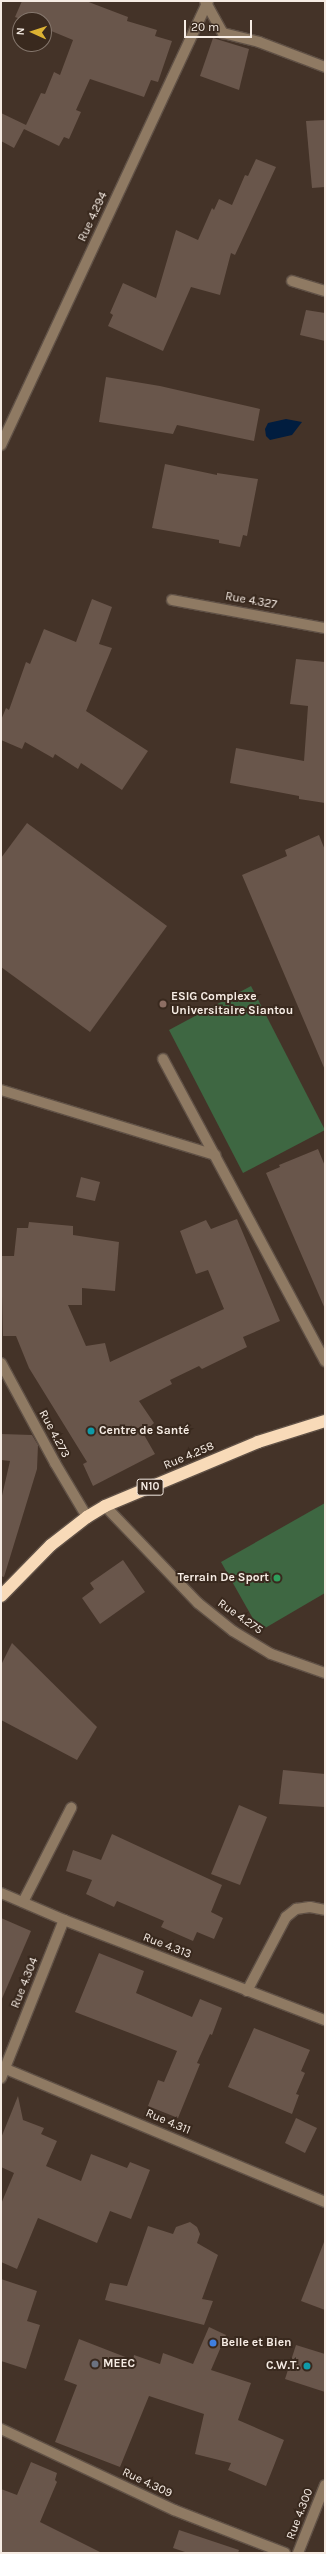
<!DOCTYPE html>
<meta charset="utf-8">
<style>
body{margin:0}
#map{position:relative;width:326px;height:2554px;overflow:hidden;background:#443328;font-family:Karla,sans-serif}
div>[style]{position:absolute}
[style*='--x']{left:calc(var(--x)*1px);top:calc(var(--y)*1px);width:calc(var(--w)*1px);rotate:calc(var(--a)*1deg)}
.green>*{inset:0;background:#3e6742}
.water>*{inset:0;background:#011d3f}
.building>*{inset:0;background:#69564b}
.roads{filter:drop-shadow(1px 0 #605146) drop-shadow(-1px 0 #605146) drop-shadow(0 1px #605146) drop-shadow(0 -1px #605146)}
.minor>*{height:10px;margin:-5px;padding:0 5px;transform-origin:5px;border-radius:5px;background:#8f7a63}
.highway>*{height:12px;margin:-6px;padding:0 6px;transform-origin:6px;border-radius:6px;background:#f8dab8}
.dots>*{width:11px;height:11px;translate:-50% -50%;box-sizing:border-box;border:2px solid #39291e;border-radius:50%}
span{translate:-50% -50%;white-space:nowrap;text-align:center;line-height:1.15;-webkit-text-stroke:4px #39291e;paint-order:stroke}
.shield-label span{padding:1px 3px;background:#39291e;border:1px solid;border-radius:3px;-webkit-text-stroke-width:0}
.shield-label{font-size:11px;color:#f6ece4;font-weight:700}
.street-label{font-size:12px;color:#f6ece4}
.poi-label{font-size:12px;color:#f6ece4;font-weight:700}
.left{translate:0 -50%;text-align:left}
.right{translate:-100% -50%;text-align:right}
.frame{position:absolute;inset:0;border:2px solid #f6ece4;pointer-events:none}
.north{position:absolute;left:12px;top:12px;width:40px;height:40px;box-sizing:border-box;background:#39291e;border:1px solid #85776d;border-radius:50%;rotate:273deg;font-size:11px;font-weight:700;line-height:16px;text-align:center;color:#f6ece4}
.north::after{content:'';display:block;margin:auto;width:14px;height:18px;background:#dcb233;clip-path:polygon(50% 0,100% 100%,50% 72%,0 100%)}
.scale{position:absolute;left:184px;top:20px;width:68px;height:18px;box-sizing:border-box;border:2px solid #f6ece4;border-top:0;padding-left:5px;font-size:12px;line-height:14px;white-space:nowrap;color:#f6ece4;-webkit-text-stroke:3px #39291e;paint-order:stroke}
</style>
<div id="map">
<div class="green">
<div style="clip-path:polygon(251px 986px,325px 1130px,243px 1173px,169px 1030px)"></div>
<div style="clip-path:polygon(325px 1503px,325px 1593px,260px 1631px,221px 1562px)"></div>
</div>
<div class="water">
<div style="clip-path:polygon(286px 419px,302px 422px,292px 435px,270px 440px,266px 436px,265px 429px,268px 423px)"></div>
</div>
<div class="building">
<div style="clip-path:polygon(22px 1px,86px 1px,128px 17px,127px 21px,157px 30px,155px 36px,172px 41px,158px 82px,151px 80px,144px 97px,90px 79px,76px 110px,81px 112px,69px 139px,64px 137px,59px 146px,24px 129px,14px 148px,1px 141px,1px 113px,26px 125px,41px 93px,45px 94px,54px 72px,60px 75px,73px 40px,44px 28px,44px 20px,23px 20px,15px 17px)"></div>
<div style="clip-path:polygon(213px 38px,249px 49px,239px 90px,200px 76px)"></div>
<div style="clip-path:polygon(325px 120px,325px 187px,312px 188px,306px 121px)"></div>
<div style="clip-path:polygon(256px 159px,276px 167px,235px 255px,231px 253px,220px 295px,191px 287px,163px 351px,108px 326px,113px 315px,110px 313px,123px 283px,156px 298px,176px 230px,198px 240px,212px 208px,214px 210px,219px 199px,232px 205px,245px 175px,248px 176px)"></div>
<div style="clip-path:polygon(306px 310px,325px 313px,325px 341px,300px 335px)"></div>
<div style="clip-path:polygon(106px 377px,160px 386px,260px 409px,254px 441px,177px 425px,173px 434px,99px 422px)"></div>
<div style="clip-path:polygon(165px 464px,217px 475px,217px 473px,258px 479px,247px 536px,243px 535px,240px 547px,219px 543px,219px 540px,152px 528px)"></div>
<div style="clip-path:polygon(92px 599px,112px 607px,99px 644px,112px 648px,86px 711px,148px 751px,122px 790px,81px 763px,78px 769px,55px 754px,53px 758px,25px 742px,22px 749px,1px 740px,1px 720px,6px 708px,9px 710px,26px 662px,30px 664px,44px 629px,76px 642px)"></div>
<div style="clip-path:polygon(296px 659px,325px 662px,325px 803px,299px 799px,299px 796px,230px 783px,236px 748px,304px 761px,308px 706px,290px 704px)"></div>
<div style="clip-path:polygon(27px 823px,167px 926px,90px 1032px,1px 967px,1px 858px)"></div>
<div style="clip-path:polygon(319px 835px,325px 850px,325px 1070px,242px 875px,287px 856px,285px 850px)"></div>
<div style="clip-path:polygon(318px 1149px,325px 1166px,325px 1309px,266px 1173px,280px 1167px,279px 1165px)"></div>
<div style="clip-path:polygon(81px 1177px,100px 1182px,95px 1201px,76px 1197px)"></div>
<div style="clip-path:polygon(237px 1219px,280px 1321px,243px 1337px,247px 1347px,202px 1369px,199px 1366px,170px 1380px,172px 1384px,139px 1401px,154px 1423px,143px 1433px,155px 1454px,93px 1486px,83px 1464px,87px 1462px,29px 1368px,16px 1336px,3px 1336px,1px 1256px,14px 1256px,17px 1228px,28px 1228px,29px 1222px,73px 1226px,73px 1235px,119px 1242px,115px 1291px,82px 1288px,82px 1305px,68px 1305px,86px 1346px,105px 1343px,110px 1362px,224px 1309px,208px 1270px,196px 1274px,180px 1231px,206px 1220px,211px 1229px)"></div>
<div style="clip-path:polygon(1px 1434px,32px 1435px,38px 1445px,37px 1469px,4px 1577px,1px 1576px,1px 1500px,10px 1461px,1px 1460px)"></div>
<div style="clip-path:polygon(123px 1560px,145px 1592px,100px 1624px,82px 1598px,94px 1589px,90px 1583px)"></div>
<div style="clip-path:polygon(12px 1643px,97px 1727px,77px 1760px,1px 1720px,1px 1665px)"></div>
<div style="clip-path:polygon(283px 1770px,325px 1774px,325px 1807px,279px 1804px)"></div>
<div style="clip-path:polygon(239px 1805px,267px 1817px,240px 1885px,211px 1874px)"></div>
<div style="clip-path:polygon(112px 1834px,222px 1885px,211px 1912px,223px 1918px,214px 1939px,197px 1932px,193px 1941px,161px 1927px,164px 1921px,117px 1901px,114px 1907px,86px 1894px,92px 1880px,66px 1871px,73px 1850px,101px 1860px)"></div>
<div style="clip-path:polygon(1px 1918px,31px 1931px,1px 2001px)"></div>
<div style="clip-path:polygon(99px 1953px,144px 1971px,136px 1993px,192px 2017px,200px 1999px,222px 2008px,212px 2035px,210px 2034px,197px 2063px,200px 2064px,178px 2118px,148px 2106px,158px 2080px,164px 2082px,177px 2051px,75px 2012px)"></div>
<div style="clip-path:polygon(254px 2028px,310px 2050px,301px 2071px,305px 2073px,296px 2094px,299px 2095px,292px 2114px,228px 2087px)"></div>
<div style="clip-path:polygon(18px 2096px,23px 2120px,44px 2128px,41px 2134px,57px 2141px,46px 2166px,81px 2181px,91px 2154px,127px 2168px,130px 2162px,150px 2170px,131px 2219px,110px 2211px,97px 2243px,38px 2218px,17px 2269px,1px 2262px,1px 2204px,14px 2173px,1px 2167px,1px 2138px)"></div>
<div style="clip-path:polygon(296px 2118px,317px 2128px,305px 2153px,285px 2143px)"></div>
<div style="clip-path:polygon(190px 2222px,197px 2227px,200px 2234px,197px 2243px,218px 2255px,202px 2299px,213px 2301px,204px 2325px,105px 2300px,110px 2283px,127px 2286px,148px 2226px,173px 2234px,176px 2227px)"></div>
<div style="clip-path:polygon(324px 2242px,325px 2242px,325px 2310px,301px 2301px)"></div>
<div style="clip-path:polygon(1px 2279px,37px 2291px,27px 2321px,40px 2325px,26px 2369px,1px 2361px)"></div>
<div style="clip-path:polygon(209px 2327px,226px 2335px,211px 2370px,251px 2383px,238px 2420px,284px 2440px,266px 2486px,228px 2470px,231px 2463px,195px 2454px,204px 2414px,149px 2396px,120px 2467px,55px 2442px,77px 2385px,64px 2380px,79px 2339px,133px 2360px,134px 2355px,160px 2364px,163px 2353px,193px 2364px)"></div>
<div style="clip-path:polygon(296px 2345px,325px 2354px,325px 2392px,285px 2379px)"></div>
<div style="clip-path:polygon(31px 2462px,57px 2473px,55px 2480px,57px 2482px,40px 2522px,102px 2553px,1px 2553px,1px 2489px,17px 2495px)"></div>
<div style="clip-path:polygon(179px 2530px,239px 2550px,238px 2553px,188px 2553px,173px 2548px)"></div>
</div>
<div class="roads">
<div class="minor">
<div style="--x:205;--y:1;--w:37;--a:61"></div>
<div style="--x:223;--y:33;--w:37;--a:14"></div>
<div style="--x:259;--y:42;--w:71;--a:20.7"></div>
<div style="--x:292;--y:281;--w:34;--a:17"></div>
<div style="--x:1;--y:445;--w:490;--a:-65"></div>
<div style="--x:172;--y:600;--w:156;--a:10.4"></div>
<div style="--x:163;--y:1059;--w:343;--a:61.8"></div>
<div style="--x:1;--y:1090;--w:224;--a:16.9"></div>
<div style="--x:1;--y:1363;--w:114;--a:61.6"></div>
<div style="--x:55;--y:1463;--w:63;--a:59.3"></div>
<div style="--x:105;--y:1506;--w:134;--a:46.2"></div>
<div style="--x:198;--y:1603;--w:45;--a:38.7"></div>
<div style="--x:233;--y:1631;--w:44;--a:31.2"></div>
<div style="--x:271;--y:1654;--w:57;--a:19.4"></div>
<div style="--x:1;--y:1893;--w:69;--a:23.2"></div>
<div style="--x:64;--y:1920;--w:280;--a:21"></div>
<div style="--x:23;--y:1902;--w:106;--a:-62.9"></div>
<div style="--x:247;--y:1991;--w:84;--a:-62.2"></div>
<div style="--x:286;--y:1917;--w:13;--a:-39"></div>
<div style="--x:296;--y:1909;--w:14;--a:-8"></div>
<div style="--x:310;--y:1907;--w:15;--a:11"></div>
<div style="--x:1;--y:2067;--w:351;--a:22.6"></div>
<div style="--x:1;--y:2078;--w:170;--a:-68.3"></div>
<div style="--x:1;--y:2429;--w:191;--a:25.1"></div>
<div style="--x:174;--y:2510;--w:119;--a:21.2"></div>
<div style="--x:298;--y:2553;--w:73;--a:-68.3"></div>
</div>
<div class="highway">
<div style="--x:1;--y:1596;--w:71;--a:-45.6"></div>
<div style="--x:51;--y:1545;--w:46;--a:-37.9"></div>
<div style="--x:87;--y:1517;--w:21;--a:-31"></div>
<div style="--x:105;--y:1506;--w:166;--a:-22.7"></div>
<div style="--x:258;--y:1442;--w:70;--a:-17.4"></div>
</div>
</div>
<div class="dots">
<div style="left:163px;top:1004px;background:#8d6e63"></div>
<div style="left:91px;top:1431px;background:#0f9aa8"></div>
<div style="left:277px;top:1578px;background:#2e9e5b"></div>
<div style="left:213px;top:2343px;background:#3f7fe0"></div>
<div style="left:95px;top:2364px;background:#6b7280"></div>
<div style="left:307px;top:2366px;background:#0f9aa8"></div>
</div>
<div class="shield-label">
<span style="left:150px;top:1487px">N10</span>
</div>
<div class="street-label">
<span style="left:93px;top:217px;rotate:-65deg">Rue 4.294</span>
<span style="left:251px;top:601px;rotate:10deg">Rue 4.327</span>
<span style="left:54px;top:1434px;rotate:62deg">Rue 4.273</span>
<span style="left:189px;top:1456px;rotate:-23deg">Rue 4.258</span>
<span style="left:240px;top:1617px;rotate:35deg">Rue 4.275</span>
<span style="left:167px;top:1946px;rotate:21deg">Rue 4.313</span>
<span style="left:25px;top:1983px;rotate:-68deg">Rue 4.304</span>
<span style="left:168px;top:2122px;rotate:23deg">Rue 4.311</span>
<span style="left:147px;top:2483px;rotate:25deg">Rue 4.309</span>
<span style="left:300px;top:2514px;rotate:-69deg">Rue 4.300</span>
</div>
<div class="poi-label">
<span class="left" style="left:171px;top:1004px">ESIG Complexe<br>Universitaire Siantou</span>
<span class="left" style="left:99px;top:1431px">Centre de Santé</span>
<span class="right" style="left:269px;top:1578px">Terrain De Sport</span>
<span class="left" style="left:221px;top:2343px">Belle et Bien</span>
<span class="left" style="left:103px;top:2364px">MEEC</span>
<span class="right" style="left:299px;top:2366px">C.W.T.</span>
</div>
<div class="frame"></div>
<div class="north">N</div>
<div class="scale">20 m</div>
</div>
